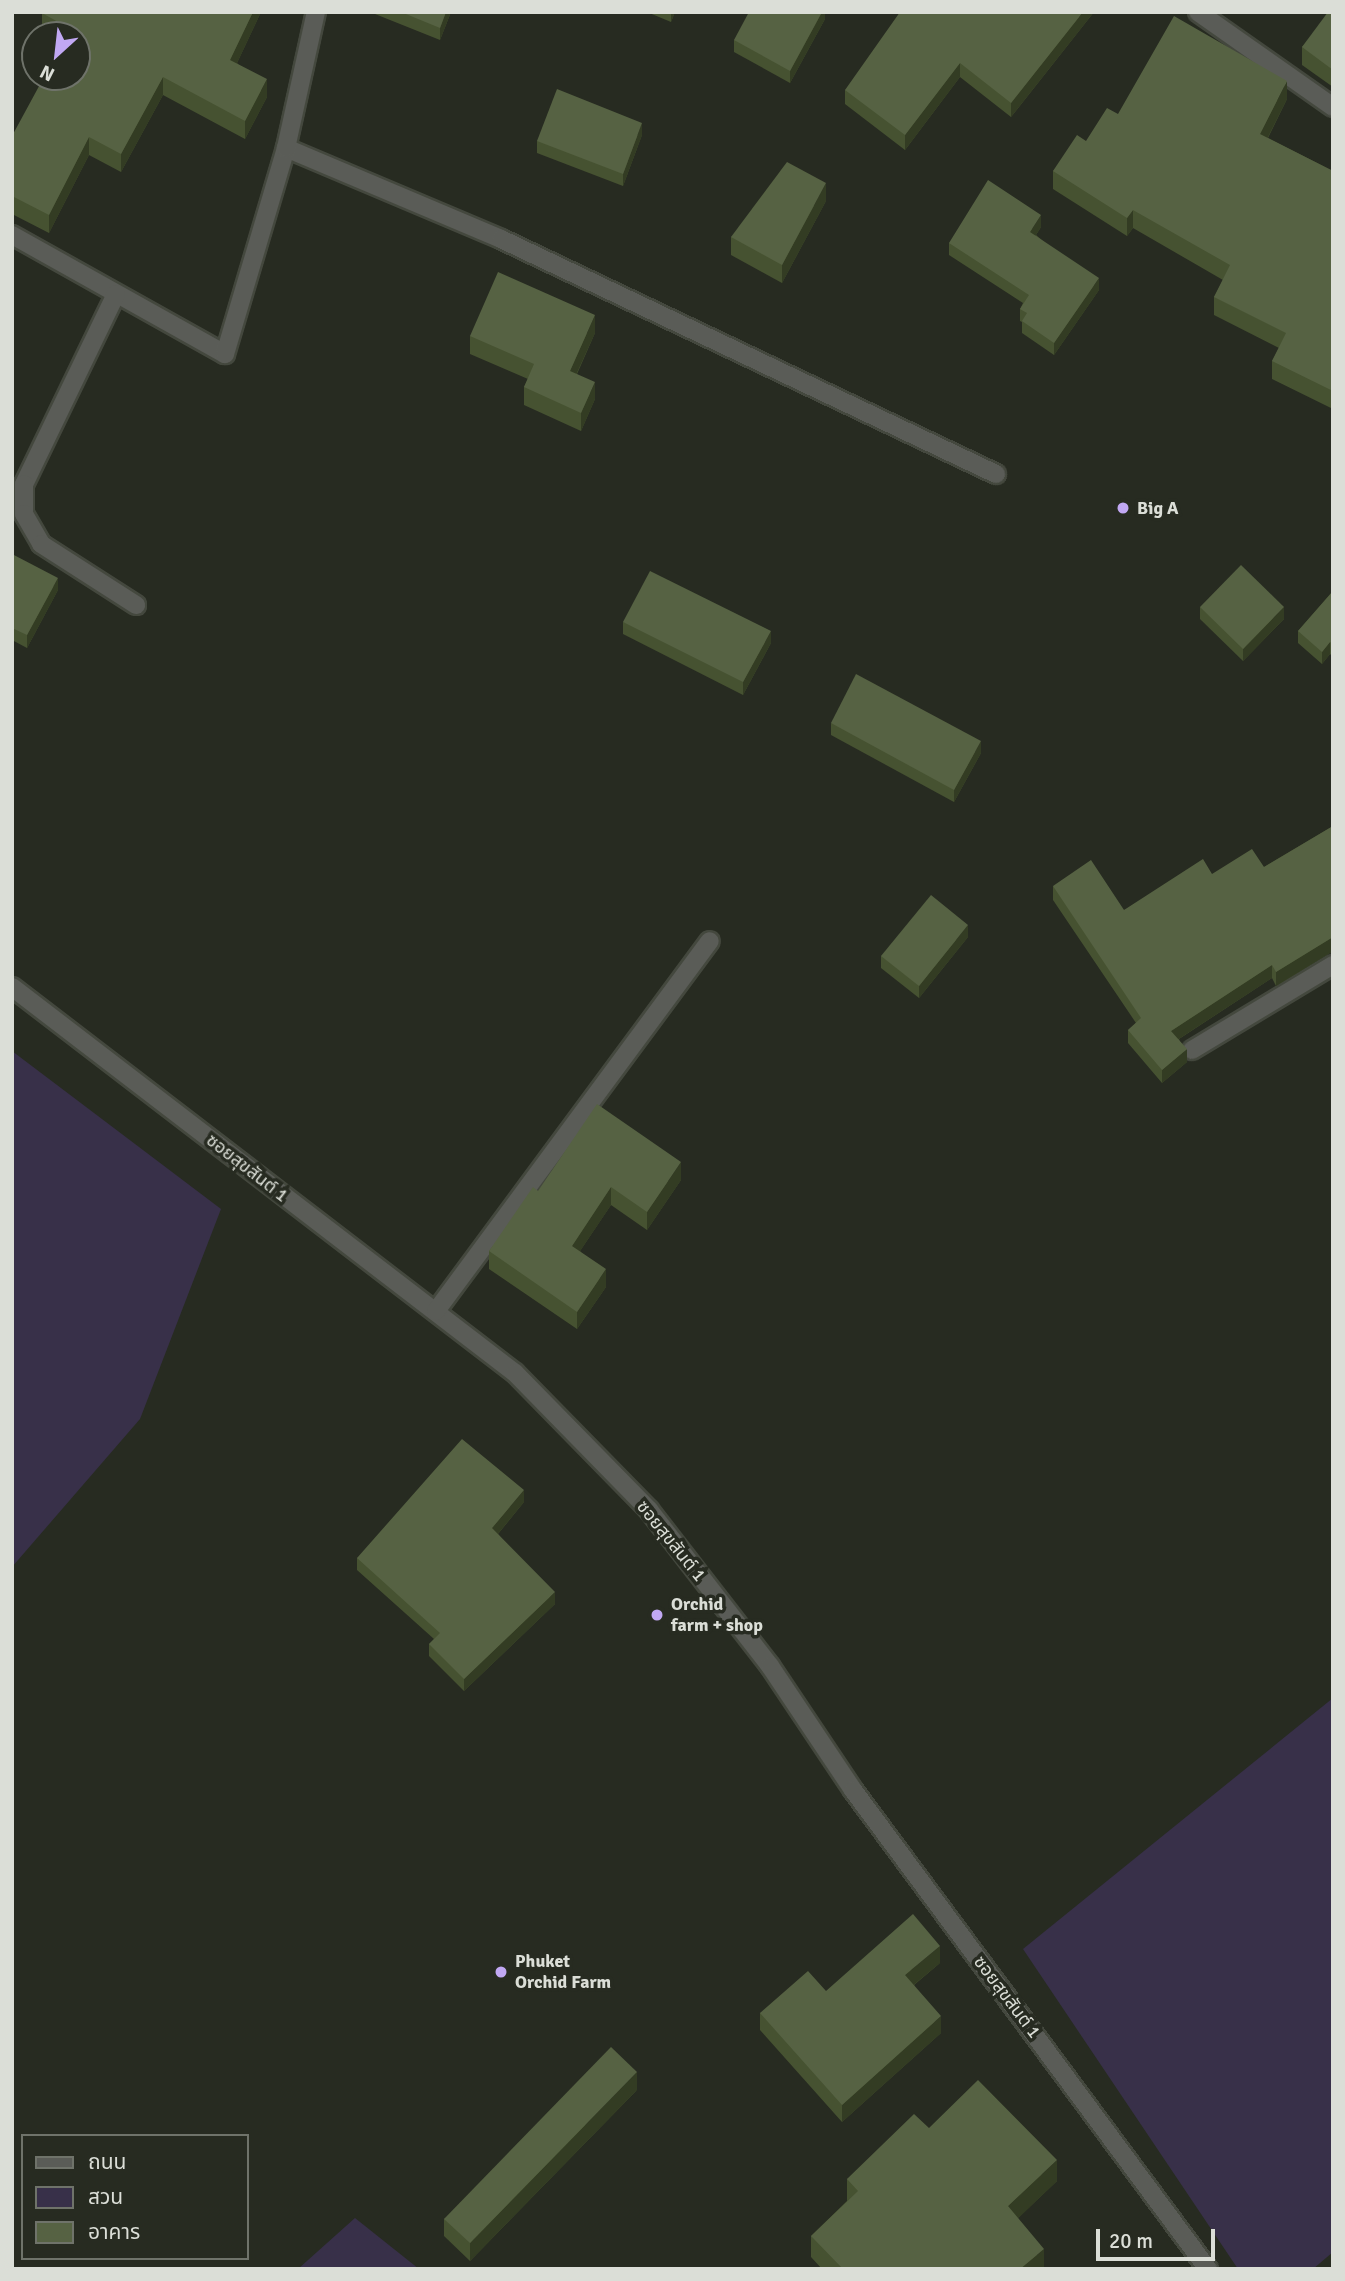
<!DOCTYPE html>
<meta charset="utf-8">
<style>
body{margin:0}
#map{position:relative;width:1345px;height:2281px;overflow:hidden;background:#272b21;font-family:Signika,"Noto Sans Thai",sans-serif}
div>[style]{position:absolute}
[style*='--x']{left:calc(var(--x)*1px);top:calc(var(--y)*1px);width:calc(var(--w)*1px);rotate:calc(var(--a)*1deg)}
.green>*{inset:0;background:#383049}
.roads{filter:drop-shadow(2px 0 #44483e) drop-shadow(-2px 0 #44483e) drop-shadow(0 2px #44483e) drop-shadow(0 -2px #44483e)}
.minor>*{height:18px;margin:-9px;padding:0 9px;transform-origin:9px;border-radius:9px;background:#5a5c57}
.wall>*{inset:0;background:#465231}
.shaded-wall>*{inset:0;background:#333c23}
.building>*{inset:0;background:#566243}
.dots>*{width:19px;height:19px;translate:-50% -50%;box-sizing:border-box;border:4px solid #272b21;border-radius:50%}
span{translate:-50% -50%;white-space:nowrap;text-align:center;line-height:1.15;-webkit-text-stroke:7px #272b21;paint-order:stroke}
.poi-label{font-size:18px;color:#dbded7;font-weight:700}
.left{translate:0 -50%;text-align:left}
.street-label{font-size:18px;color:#dbded7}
.frame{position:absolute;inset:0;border:14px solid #dbded7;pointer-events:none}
.legend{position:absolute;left:21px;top:2134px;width:228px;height:126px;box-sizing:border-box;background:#272b21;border:2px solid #6f736a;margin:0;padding:9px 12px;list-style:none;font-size:21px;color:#dbded7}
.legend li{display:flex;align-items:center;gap:14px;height:35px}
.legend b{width:35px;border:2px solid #6f736a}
.north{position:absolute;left:21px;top:21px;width:70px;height:70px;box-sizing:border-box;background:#272b21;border:2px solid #6f736a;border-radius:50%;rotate:207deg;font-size:19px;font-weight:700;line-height:28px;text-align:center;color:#dbded7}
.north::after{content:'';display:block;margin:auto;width:24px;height:32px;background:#c1a8f3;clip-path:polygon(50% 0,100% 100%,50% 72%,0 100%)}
.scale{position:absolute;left:1096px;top:2229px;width:119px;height:32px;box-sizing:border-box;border:4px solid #dbded7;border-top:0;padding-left:9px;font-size:21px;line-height:24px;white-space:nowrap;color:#dbded7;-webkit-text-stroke:5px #272b21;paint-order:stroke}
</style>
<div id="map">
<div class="green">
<div style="clip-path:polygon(12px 1051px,221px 1209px,140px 1419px,12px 1567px)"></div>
<div style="clip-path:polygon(1333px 1698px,1333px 2252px,1313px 2269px,1238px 2269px,1023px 1949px)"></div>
<div style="clip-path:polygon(355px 2218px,419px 2269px,298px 2269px)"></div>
</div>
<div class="roads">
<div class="minor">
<div style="--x:1198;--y:12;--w:165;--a:35.1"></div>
<div style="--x:286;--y:148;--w:233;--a:22.9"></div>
<div style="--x:501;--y:239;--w:548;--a:25.4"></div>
<div style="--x:12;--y:235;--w:244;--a:29.2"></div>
<div style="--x:225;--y:354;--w:215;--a:-73.5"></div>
<div style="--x:286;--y:148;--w:139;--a:-77.6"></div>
<div style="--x:116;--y:294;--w:211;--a:115.8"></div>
<div style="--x:24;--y:484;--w:30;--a:90"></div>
<div style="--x:24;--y:514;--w:34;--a:60"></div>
<div style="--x:41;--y:544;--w:113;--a:32.7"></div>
<div style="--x:12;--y:987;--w:634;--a:37.5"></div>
<div style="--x:515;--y:1373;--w:192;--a:45.6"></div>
<div style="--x:649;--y:1510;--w:197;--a:52.2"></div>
<div style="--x:770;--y:1666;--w:149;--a:56.2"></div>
<div style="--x:853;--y:1790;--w:596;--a:53.46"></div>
<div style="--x:1192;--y:1050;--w:165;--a:-31.1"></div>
<div style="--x:436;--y:1311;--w:460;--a:-53.5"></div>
</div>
</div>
<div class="wall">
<div style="clip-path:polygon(42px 12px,261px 12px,237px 63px,267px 97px,245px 139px,163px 95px,121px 172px,89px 155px,49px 233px,12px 214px,12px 136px,77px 35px,49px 35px,42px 31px)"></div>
<div style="clip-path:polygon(370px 12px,451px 12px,440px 40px)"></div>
<div style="clip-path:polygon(647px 12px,675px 12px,671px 22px)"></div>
<div style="clip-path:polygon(825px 12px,825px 19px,790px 83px,734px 52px,734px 40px)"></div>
<div style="clip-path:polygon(1094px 12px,1011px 117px,960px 77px,905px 150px,845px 104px,845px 90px)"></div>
<div style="clip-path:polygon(1333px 12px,1333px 87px,1302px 65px,1302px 47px)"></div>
<div style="clip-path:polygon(1287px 99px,1268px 138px,1333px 171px,1333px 409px,1272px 379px,1272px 361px,1279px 348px,1214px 315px,1214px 297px,1223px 280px,1133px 228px,1127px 236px,1053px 189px,1053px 171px,1118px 114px)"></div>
<div style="clip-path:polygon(642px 135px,623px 186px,537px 153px,537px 141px)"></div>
<div style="clip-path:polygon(826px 201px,782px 283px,731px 255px,731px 237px)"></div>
<div style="clip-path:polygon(1041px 227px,1036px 235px,1099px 290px,1054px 355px,1022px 333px,1022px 322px,1020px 321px,1020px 309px,1023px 303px,949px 255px,949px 243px)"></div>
<div style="clip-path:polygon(595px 333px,577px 374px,595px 399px,581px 431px,524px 405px,524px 387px,528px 379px,470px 354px,470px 336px)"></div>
<div style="clip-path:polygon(12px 554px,58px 590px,27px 648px,12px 640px)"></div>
<div style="clip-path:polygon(1333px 591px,1333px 657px,1330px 654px,1322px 664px,1298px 643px,1298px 631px)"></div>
<div style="clip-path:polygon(1200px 607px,1284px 619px,1243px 661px,1200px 619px)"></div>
<div style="clip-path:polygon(623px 622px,771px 643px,743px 695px,623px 634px)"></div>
<div style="clip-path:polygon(831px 723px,981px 753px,954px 802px,831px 735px)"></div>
<div style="clip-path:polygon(1333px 826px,1333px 951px,1276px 986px,1272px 978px,1179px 1039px,1187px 1062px,1162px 1083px,1128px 1043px,1128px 1030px,1136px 1023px,1053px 900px,1053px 886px,1124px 910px,1212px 874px,1264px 867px)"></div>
<div style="clip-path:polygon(968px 937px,919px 998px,881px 968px,881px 956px)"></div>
<div style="clip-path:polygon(681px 1180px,647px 1230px,611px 1205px,580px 1251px,606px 1287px,577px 1329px,489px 1269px,489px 1251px,538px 1191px)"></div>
<div style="clip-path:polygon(524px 1502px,498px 1534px,555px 1604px,464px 1691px,429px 1656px,429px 1644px,434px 1639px,357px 1570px,357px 1558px)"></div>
<div style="clip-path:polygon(940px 1963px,914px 1985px,941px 2033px,842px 2122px,760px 2030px,760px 2013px,826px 1991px)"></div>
<div style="clip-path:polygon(637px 2090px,470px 2261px,444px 2236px,444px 2219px)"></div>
<div style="clip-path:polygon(929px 2128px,1057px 2181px,1018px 2218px,1044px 2269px,822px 2269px,811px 2257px,811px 2236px,847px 2201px,847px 2179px)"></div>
</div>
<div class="shaded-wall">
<div style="clip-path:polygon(253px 12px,261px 12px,230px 78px,230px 60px)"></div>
<div style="clip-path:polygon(446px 12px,451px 12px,440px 40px,440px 28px)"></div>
<div style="clip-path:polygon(671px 12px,675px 12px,671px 22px)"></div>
<div style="clip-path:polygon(822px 12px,825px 12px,825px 19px,790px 83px,790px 71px)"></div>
<div style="clip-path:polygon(1083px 12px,1094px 12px,1011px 117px,1011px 103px)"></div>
<div style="clip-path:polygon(960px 63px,960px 77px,905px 150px,905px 135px)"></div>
<div style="clip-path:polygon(163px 77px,163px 95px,121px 172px,121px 154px)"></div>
<div style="clip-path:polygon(267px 79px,267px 97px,245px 139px,245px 121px)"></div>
<div style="clip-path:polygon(1287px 81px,1287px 99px,1260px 153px,1260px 134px)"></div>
<div style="clip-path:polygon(642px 123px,642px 135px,623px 186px,623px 174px)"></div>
<div style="clip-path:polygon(89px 137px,89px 155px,49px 233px,49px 215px)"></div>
<div style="clip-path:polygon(826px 183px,826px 201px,782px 283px,782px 265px)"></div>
<div style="clip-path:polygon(1133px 210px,1133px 228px,1127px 236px,1127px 218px)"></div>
<div style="clip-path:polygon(1041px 215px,1041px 227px,1030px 244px,1030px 232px)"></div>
<div style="clip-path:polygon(1099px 278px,1099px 290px,1054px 355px,1054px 343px)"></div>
<div style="clip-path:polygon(595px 315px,595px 333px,570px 388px,570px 371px)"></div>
<div style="clip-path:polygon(595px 382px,595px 399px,581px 431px,581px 413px)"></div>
<div style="clip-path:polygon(58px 578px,58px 590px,27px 648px,27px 635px)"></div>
<div style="clip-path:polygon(1284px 607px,1284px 619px,1243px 661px,1243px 649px)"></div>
<div style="clip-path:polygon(771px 631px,771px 643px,743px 695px,743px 682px)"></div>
<div style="clip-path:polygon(1330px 642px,1330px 654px,1322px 664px,1322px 652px)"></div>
<div style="clip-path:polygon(981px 741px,981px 753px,954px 802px,954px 790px)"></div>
<div style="clip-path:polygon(968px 925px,968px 937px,919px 998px,919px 986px)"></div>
<div style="clip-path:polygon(1333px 937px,1333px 951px,1276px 986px,1276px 972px)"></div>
<div style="clip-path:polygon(1272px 965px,1272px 978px,1171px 1044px,1171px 1031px)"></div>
<div style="clip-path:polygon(1187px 1049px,1187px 1062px,1162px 1083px,1162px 1070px)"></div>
<div style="clip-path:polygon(681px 1162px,681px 1180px,647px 1230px,647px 1212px)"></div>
<div style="clip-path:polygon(611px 1187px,611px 1205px,572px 1263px,572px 1246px)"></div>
<div style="clip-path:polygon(606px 1269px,606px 1287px,577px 1329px,577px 1312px)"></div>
<div style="clip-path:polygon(524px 1490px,524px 1502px,492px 1541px,492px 1528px)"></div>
<div style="clip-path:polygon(555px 1592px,555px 1604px,464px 1691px,464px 1679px)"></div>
<div style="clip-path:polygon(940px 1946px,940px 1963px,905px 1992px,905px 1975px)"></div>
<div style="clip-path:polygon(941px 2016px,941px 2033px,842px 2122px,842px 2105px)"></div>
<div style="clip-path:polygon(637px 2072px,637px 2090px,470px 2261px,470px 2243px)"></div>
<div style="clip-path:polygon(1057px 2160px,1057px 2181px,1008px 2228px,1008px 2206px)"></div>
<div style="clip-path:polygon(1044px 2249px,1044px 2269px,1020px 2269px)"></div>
</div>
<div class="building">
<div style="clip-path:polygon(42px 12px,253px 12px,230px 60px,267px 79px,245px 121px,163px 77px,121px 154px,89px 137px,49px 215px,12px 196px,12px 136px,44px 77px,77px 77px,77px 35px,66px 35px,69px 28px,42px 13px)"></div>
<div style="clip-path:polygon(401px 12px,446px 12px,440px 28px)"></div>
<div style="clip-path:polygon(749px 12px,822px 12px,790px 71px,734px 40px)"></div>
<div style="clip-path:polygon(900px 12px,1083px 12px,1011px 103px,960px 63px,905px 135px,845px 90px)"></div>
<div style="clip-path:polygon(1328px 12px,1333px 12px,1333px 70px,1302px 47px)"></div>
<div style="clip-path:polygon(1174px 16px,1287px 81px,1260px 134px,1333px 171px,1333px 391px,1272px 361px,1286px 333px,1214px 297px,1230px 265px,1133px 210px,1127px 218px,1053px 171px,1077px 135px,1086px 141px,1107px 108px,1118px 114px)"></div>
<div style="clip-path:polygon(557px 89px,642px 123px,623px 174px,537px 141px)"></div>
<div style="clip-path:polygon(787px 162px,826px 183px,782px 265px,731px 237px)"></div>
<div style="clip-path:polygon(988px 180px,1041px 215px,1030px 232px,1099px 278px,1054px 343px,1022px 321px,1027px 313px,1020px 309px,1029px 295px,949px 243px)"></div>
<div style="clip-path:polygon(498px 272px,595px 315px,570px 371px,595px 382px,581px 413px,524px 387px,534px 364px,470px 336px)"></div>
<div style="clip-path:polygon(12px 554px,58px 578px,27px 635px,12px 628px)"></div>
<div style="clip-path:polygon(1241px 565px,1284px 607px,1243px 649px,1200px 607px)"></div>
<div style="clip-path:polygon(650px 571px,771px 631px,743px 682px,623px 622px)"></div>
<div style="clip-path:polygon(1333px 591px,1333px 644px,1330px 642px,1322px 652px,1298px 631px)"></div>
<div style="clip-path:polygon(856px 674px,981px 741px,954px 790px,831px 723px)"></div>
<div style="clip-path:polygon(1333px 826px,1333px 937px,1276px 972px,1272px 965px,1171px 1031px,1187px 1049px,1162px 1070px,1128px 1030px,1141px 1018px,1053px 886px,1091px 860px,1124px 910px,1203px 859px,1212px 874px,1252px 849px,1264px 867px)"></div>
<div style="clip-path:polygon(931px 895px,968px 925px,919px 986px,881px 956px)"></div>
<div style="clip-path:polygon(597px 1104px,681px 1162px,647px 1212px,611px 1187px,572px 1246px,606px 1269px,577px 1312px,489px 1251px,533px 1187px,538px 1191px)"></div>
<div style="clip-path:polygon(462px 1439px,524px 1490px,492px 1528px,555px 1592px,464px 1679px,429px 1644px,440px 1633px,357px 1558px)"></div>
<div style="clip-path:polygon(913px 1914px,940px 1946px,905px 1975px,941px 2016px,842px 2105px,760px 2013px,808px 1971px,826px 1991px)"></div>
<div style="clip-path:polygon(611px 2047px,637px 2072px,470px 2243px,444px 2219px)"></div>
<div style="clip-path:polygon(978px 2080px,1057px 2160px,1008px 2206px,1044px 2249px,1020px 2269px,843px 2269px,811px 2236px,858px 2191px,847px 2179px,914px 2114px,929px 2128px)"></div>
</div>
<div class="dots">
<div style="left:1123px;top:508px;background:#c1a8f3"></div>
<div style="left:657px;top:1615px;background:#c1a8f3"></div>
<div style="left:501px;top:1972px;background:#c1a8f3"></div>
</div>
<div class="poi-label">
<span class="left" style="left:1137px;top:508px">Big A</span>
<span class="left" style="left:671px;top:1615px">Orchid<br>farm + shop</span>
<span class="left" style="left:515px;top:1972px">Phuket<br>Orchid Farm</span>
</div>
<div class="street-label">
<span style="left:247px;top:1168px;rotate:38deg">ซอยสุขสันต์ 1</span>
<span style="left:671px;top:1541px;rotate:51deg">ซอยสุขสันต์ 1</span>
<span style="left:1007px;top:1997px;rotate:53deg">ซอยสุขสันต์ 1</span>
</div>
<div class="frame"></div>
<ul class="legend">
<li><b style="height:9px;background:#5a5c57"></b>ถนน</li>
<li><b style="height:19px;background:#383049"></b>สวน</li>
<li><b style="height:19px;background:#566243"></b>อาคาร</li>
</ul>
<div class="north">N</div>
<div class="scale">20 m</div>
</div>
